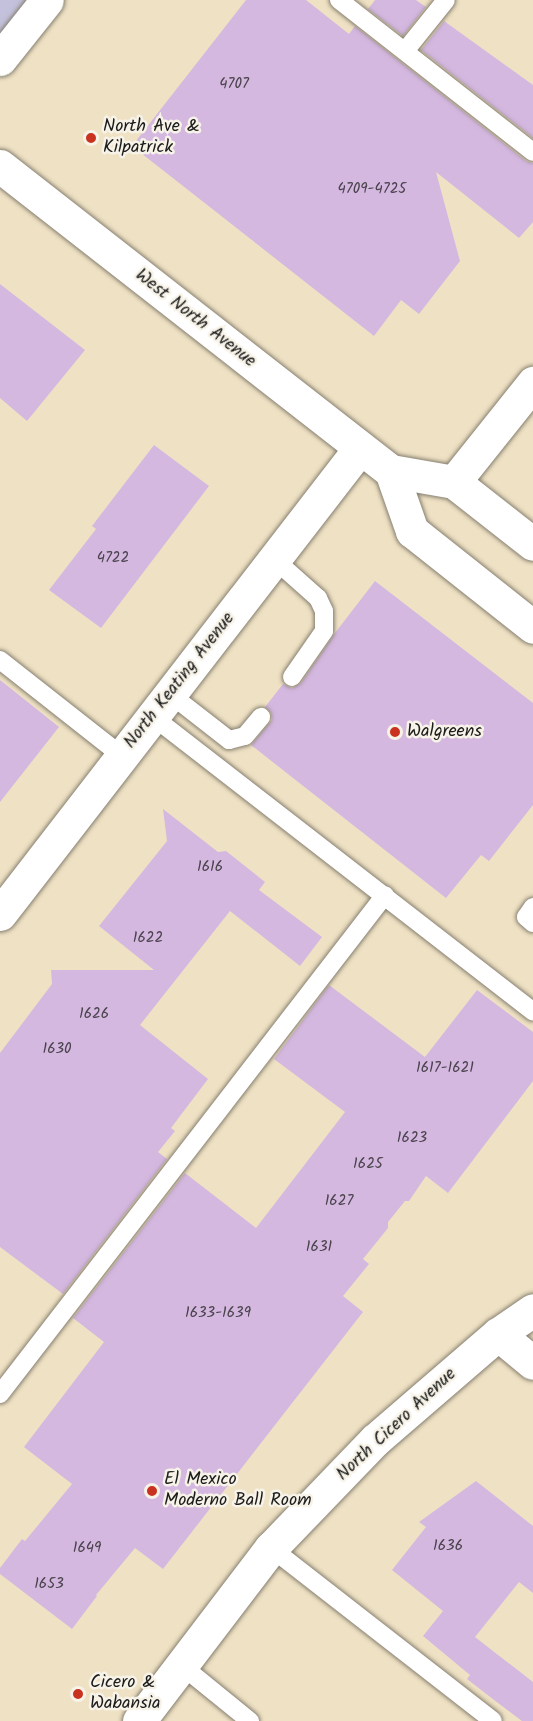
<!DOCTYPE html>
<style>
body{margin:0}
#map{position:relative;width:533px;height:1721px;overflow:hidden;background:#efe2c4;font-family:Kalam,sans-serif}
div>[style]{position:absolute}
.industrial>*{inset:0;background:#c3c1db}
.building>*{inset:0;background:#d4b8e0}
.roads{filter:drop-shadow(0 0 2px #867f70) drop-shadow(0 0 2px #867f70)}
.lane>*{height:18px;margin:-9px;padding:0 9px;transform-origin:9px;border-radius:9px;background:#fff}
.street>*{height:33px;margin:-16.5px;padding:0 16.5px;transform-origin:16.5px;border-radius:16.5px;background:#fff}
.primary>*{height:33px;margin:-16.5px;padding:0 16.5px;transform-origin:16.5px;border-radius:16.5px;background:#fff}
.dots>*{width:16px;height:16px;translate:-50% -50%;box-sizing:border-box;border:3px solid #f7f3e8;border-radius:50%}
span{translate:-50% -50%;white-space:nowrap;text-align:center;line-height:1.15;-webkit-text-stroke:5px #f7f3e8;paint-order:stroke}
.number-label{font-size:15px;color:#4a434d}
.number-label span{-webkit-text-stroke-width:0}
.poi-label{font-size:18px;color:#1c1c1c}
.left{translate:0 -50%;text-align:left}
.street-label{font-size:18px;color:#1c1c1c}
</style>
<div id="map">
<div class="industrial">
<i style="clip-path:polygon(0 0,30px 0,0 39px)"></i>
</div>
<div class="building">
<i style="clip-path:polygon(246px 0,306px 0,349px 34px,355px 26px,526px 161px,533px 163px,533px 222px,519px 238px,436px 172px,460px 261px,419px 314px,401px 300px,374px 336px,132px 146px)"></i>
<i style="clip-path:polygon(375px 0,416px 0,426px 7px,403px 36px,368px 9px)"></i>
<i style="clip-path:polygon(444px 21px,533px 85px,533px 138px,421px 50px)"></i>
<i style="clip-path:polygon(0 284px,85px 350px,27px 421px,0 398px)"></i>
<i style="clip-path:polygon(154px 445px,209px 486px,101px 628px,49px 590px,96px 529px,92px 526px)"></i>
<i style="clip-path:polygon(375px 581px,533px 703px,533px 805px,489px 861px,481px 855px,446px 898px,251px 745px,272px 720px,271px 713px,265px 707px,283px 684px,292px 688px,301px 683px,335px 633px)"></i>
<i style="clip-path:polygon(0 680px,59px 727px,0 802px)"></i>
<i style="clip-path:polygon(163px 809px,218px 852px,226px 851px,265px 882px,259px 890px,322px 937px,300px 966px,230px 911px,140px 1025px,208px 1079px,171px 1128px,175px 1131px,158px 1152px,167px 1159px,63px 1294px,0 1247px,0 1053px,52px 984px,51px 970px,154px 970px,99px 926px,167px 841px)"></i>
<i style="clip-path:polygon(329px 985px,425px 1057px,477px 990px,533px 1032px,533px 1081px,448px 1193px,426px 1176px,409px 1201px,405px 1201px,388px 1222px,388px 1228px,363px 1259px,369px 1264px,343px 1296px,363px 1312px,163px 1569px,135px 1548px,96px 1595px,97px 1596px,72px 1629px,0 1574px,0 1568px,22px 1539px,25px 1541px,72px 1484px,24px 1447px,104px 1342px,73px 1318px,185px 1173px,256px 1228px,345px 1112px,274px 1059px)"></i>
<i style="clip-path:polygon(476px 1481px,533px 1526px,533px 1593px,519px 1582px,475px 1637px,533px 1682px,533px 1721px,522px 1721px,494px 1700px,467px 1679px,470px 1675px,423px 1636px,443px 1611px,392px 1570px,426px 1527px,419px 1522px)"></i>
</div>
<div class="roads">
<div class="lane">
<i style="left:339px;top:0;width:246px;rotate:38.1deg"></i>
<i style="left:405px;top:51px;width:65px;rotate:-51.2deg"></i>
<i style="left:274px;top:559px;width:59px;rotate:41.6deg"></i>
<i style="left:318px;top:598px;width:14px;rotate:65deg"></i>
<i style="left:324px;top:611px;width:20px;rotate:90deg"></i>
<i style="left:324px;top:631px;width:56px;rotate:124.8deg"></i>
<i style="left:0;top:660px;width:155px;rotate:38.2deg"></i>
<i style="left:170px;top:694px;width:75px;rotate:37.9deg"></i>
<i style="left:229px;top:740px;width:16px;rotate:-14deg"></i>
<i style="left:245px;top:736px;width:25px;rotate:-50deg"></i>
<i style="left:152px;top:716px;width:482px;rotate:37.8deg"></i>
<i style="left:533px;top:907px;width:12px;rotate:125deg"></i>
<i style="left:526px;top:917px;width:9px;rotate:41deg"></i>
<i style="left:0;top:1394px;width:630px;rotate:-52.35deg"></i>
<i style="left:271px;top:1548px;width:281px;rotate:37.9deg"></i>
<i style="left:181px;top:1665px;width:89px;rotate:39.1deg"></i>
</div>
<div class="street">
<i style="left:0;top:59px;width:75px;rotate:-51.5deg"></i>
<i style="left:454px;top:482px;width:127px;rotate:-51.4deg"></i>
<i style="left:0;top:914px;width:589px;rotate:-52.31deg"></i>
<i style="left:498px;top:1334px;width:45px;rotate:39.6deg"></i>
</div>
<div class="primary">
<i style="left:0;top:166px;width:496px;rotate:38deg"></i>
<i style="left:391px;top:471px;width:64px;rotate:9.9deg"></i>
<i style="left:454px;top:482px;width:100px;rotate:38.1deg"></i>
<i style="left:391px;top:471px;width:64px;rotate:70.7deg"></i>
<i style="left:412px;top:531px;width:154px;rotate:38.4deg"></i>
<i style="left:139px;top:1721px;width:218px;rotate:-52.7deg"></i>
<i style="left:271px;top:1548px;width:150px;rotate:-46.1deg"></i>
<i style="left:375px;top:1440px;width:162px;rotate:-40.8deg"></i>
<i style="left:498px;top:1334px;width:42px;rotate:-34.4deg"></i>
</div>
</div>
<div class="dots">
<i style="left:91px;top:138px;background:#c8321e"></i>
<i style="left:395px;top:732px;background:#c8321e"></i>
<i style="left:152px;top:1491px;background:#c8321e"></i>
<i style="left:78px;top:1694px;background:#c8321e"></i>
</div>
<div class="number-label">
<span style="left:234px;top:85px">4707</span>
<span style="left:372px;top:190px">4709-4725</span>
<span style="left:113px;top:559px">4722</span>
<span style="left:210px;top:868px">1616</span>
<span style="left:148px;top:939px">1622</span>
<span style="left:94px;top:1015px">1626</span>
<span style="left:57px;top:1050px">1630</span>
<span style="left:445px;top:1069px">1617-1621</span>
<span style="left:412px;top:1139px">1623</span>
<span style="left:368px;top:1165px">1625</span>
<span style="left:339px;top:1202px">1627</span>
<span style="left:319px;top:1248px">1631</span>
<span style="left:218px;top:1314px">1633-1639</span>
<span style="left:448px;top:1547px">1636</span>
<span style="left:87px;top:1549px">1649</span>
<span style="left:49px;top:1585px">1653</span>
</div>
<div class="poi-label">
<span class="left" style="left:103px;top:138px">North Ave &amp;<br>Kilpatrick</span>
<span class="left" style="left:407px;top:732px">Walgreens</span>
<span class="left" style="left:164px;top:1491px">El Mexico<br>Moderno Ball Room</span>
<span class="left" style="left:90px;top:1694px">Cicero &amp;<br>Wabansia</span>
</div>
<div class="street-label">
<span style="left:195px;top:319px;rotate:38deg">West North Avenue</span>
<span style="left:180px;top:681px;rotate:-52deg">North Keating Avenue</span>
<span style="left:397px;top:1425px;rotate:-43deg">North Cicero Avenue</span>
</div>
</div>
